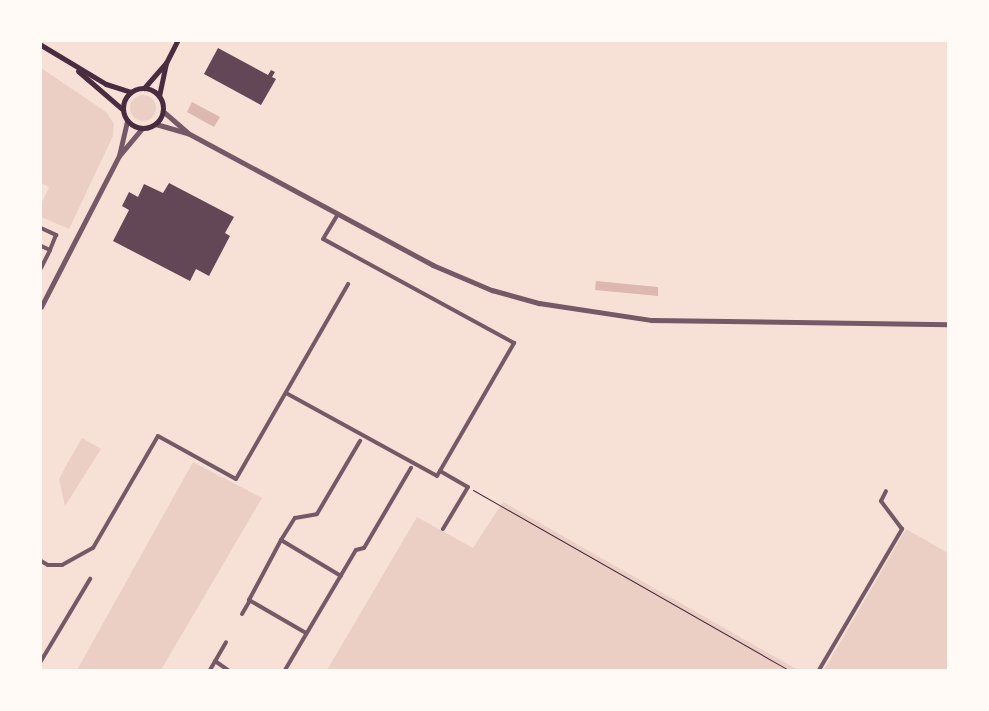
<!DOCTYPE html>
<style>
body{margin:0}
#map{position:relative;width:989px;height:711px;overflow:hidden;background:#f7e1d7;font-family:Merriweather,serif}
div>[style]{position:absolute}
.green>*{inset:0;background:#ebcfc5}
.round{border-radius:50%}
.water>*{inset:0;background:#dcb8b0}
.building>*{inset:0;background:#644757}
.path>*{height:1px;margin:-0.5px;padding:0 0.5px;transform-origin:0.5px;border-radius:0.5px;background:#4a2c40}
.minor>*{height:4px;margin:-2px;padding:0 2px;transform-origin:2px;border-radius:2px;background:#755966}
.tertiary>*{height:4.5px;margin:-2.25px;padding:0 2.25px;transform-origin:2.25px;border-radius:2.25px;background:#755966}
.secondary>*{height:5px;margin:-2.5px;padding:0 2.5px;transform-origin:2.5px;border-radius:2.5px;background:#4a2c40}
.secondary>.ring{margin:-2.5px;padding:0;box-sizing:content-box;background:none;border:5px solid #4a2c40;border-radius:50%}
span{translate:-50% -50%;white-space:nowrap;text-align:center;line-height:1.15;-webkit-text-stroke:4.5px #fffaf5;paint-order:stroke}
.frame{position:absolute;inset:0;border:42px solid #fffaf5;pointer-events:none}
</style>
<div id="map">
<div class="green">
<i style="clip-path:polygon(41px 68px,106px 112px,114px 124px,113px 136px,69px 229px,41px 217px,41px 204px,49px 187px,41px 183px)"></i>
<i class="round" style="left:130px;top:95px;width:26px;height:26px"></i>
<i style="clip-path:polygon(82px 438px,101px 449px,65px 506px,59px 479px,67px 464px,74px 468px,67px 464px)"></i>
<i style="clip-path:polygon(193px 462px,262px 498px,161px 670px,77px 670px)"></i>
<i style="clip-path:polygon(503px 502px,798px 670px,327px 670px,417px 517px,473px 548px)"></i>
<i style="clip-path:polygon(906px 529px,948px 553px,948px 670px,824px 670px)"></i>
</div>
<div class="water">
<i style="clip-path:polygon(192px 102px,220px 117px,214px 127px,187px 112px)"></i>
<i style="clip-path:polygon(596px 281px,658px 287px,658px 296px,595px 290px)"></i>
</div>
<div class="building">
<i style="clip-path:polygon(218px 48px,268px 75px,271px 70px,275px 72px,272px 77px,276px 79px,261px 105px,204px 74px)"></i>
<i style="clip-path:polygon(169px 183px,234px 217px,225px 233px,230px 236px,209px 276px,196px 269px,190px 281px,113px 241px,129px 210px,122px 206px,129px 192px,138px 197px,144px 184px,163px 193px)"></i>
</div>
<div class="path">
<i style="left:473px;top:490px;width:364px;rotate:29.7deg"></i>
</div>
<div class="minor">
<i style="left:41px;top:228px;width:17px;rotate:25deg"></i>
<i style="left:56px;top:235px;width:16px;rotate:112deg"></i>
<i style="left:50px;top:250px;width:10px;rotate:-156deg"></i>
<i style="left:41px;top:268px;width:20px;rotate:-63deg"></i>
<i style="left:286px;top:393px;width:172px;rotate:28.8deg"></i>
<i style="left:437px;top:476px;width:154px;rotate:-59.9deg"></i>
<i style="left:514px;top:343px;width:217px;rotate:-151.4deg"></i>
<i style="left:323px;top:239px;width:29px;rotate:-59deg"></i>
<i style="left:440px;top:471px;width:32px;rotate:30deg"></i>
<i style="left:468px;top:487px;width:49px;rotate:120.8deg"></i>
<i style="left:281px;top:540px;width:26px;rotate:-58deg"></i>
<i style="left:295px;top:518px;width:22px;rotate:-10deg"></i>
<i style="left:317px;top:514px;width:85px;rotate:-59.5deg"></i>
<i style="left:41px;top:561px;width:8px;rotate:30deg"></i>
<i style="left:48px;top:565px;width:14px"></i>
<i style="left:62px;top:565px;width:35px;rotate:-29deg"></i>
<i style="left:93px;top:548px;width:129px;rotate:-59.9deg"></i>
<i style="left:158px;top:436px;width:89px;rotate:28.9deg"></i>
<i style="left:236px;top:479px;width:225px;rotate:-60.1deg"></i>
<i style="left:242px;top:614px;width:16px;rotate:-60deg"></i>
<i style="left:306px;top:633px;width:66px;rotate:-149.9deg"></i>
<i style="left:249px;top:600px;width:68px;rotate:-61.9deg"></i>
<i style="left:281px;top:540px;width:70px;rotate:31deg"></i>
<i style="left:41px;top:661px;width:96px;rotate:-59.1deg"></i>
<i style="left:215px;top:661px;width:16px;rotate:35deg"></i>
<i style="left:210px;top:670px;width:32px;rotate:-60deg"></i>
<i style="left:285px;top:670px;width:139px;rotate:-59.4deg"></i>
<i style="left:356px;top:550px;width:8px;rotate:-14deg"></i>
<i style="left:364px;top:548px;width:93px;rotate:-59.6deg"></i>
<i style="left:819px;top:670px;width:164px;rotate:-59.5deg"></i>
<i style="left:902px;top:529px;width:35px;rotate:-127deg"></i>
<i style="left:881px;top:501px;width:11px;rotate:-63deg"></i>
</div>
<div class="tertiary">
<i style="left:163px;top:111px;width:32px;rotate:41deg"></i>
<i style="left:156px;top:124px;width:33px;rotate:16deg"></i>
<i style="left:188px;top:133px;width:278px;rotate:28.3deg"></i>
<i style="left:433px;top:265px;width:64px;rotate:23deg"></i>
<i style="left:492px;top:290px;width:49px;rotate:15.5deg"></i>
<i style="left:539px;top:303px;width:114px;rotate:8.6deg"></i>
<i style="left:652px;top:320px;width:296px;rotate:0.8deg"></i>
<i style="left:119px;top:156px;width:35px;rotate:-50deg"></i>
<i style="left:41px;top:307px;width:170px;rotate:-62.7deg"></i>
<i style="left:119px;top:156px;width:36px;rotate:-77deg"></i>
</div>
<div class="secondary">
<i style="left:41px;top:45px;width:76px;rotate:31deg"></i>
<i style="left:106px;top:84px;width:25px;rotate:18deg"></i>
<i style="left:78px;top:71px;width:58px;rotate:40.8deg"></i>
<i class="ring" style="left:123px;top:88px;width:35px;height:35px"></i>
<i style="left:144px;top:88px;width:33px;rotate:-49deg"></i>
<i style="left:159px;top:96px;width:34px;rotate:-78deg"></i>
<i style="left:166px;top:63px;width:25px;rotate:-63deg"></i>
</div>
<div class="frame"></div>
</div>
